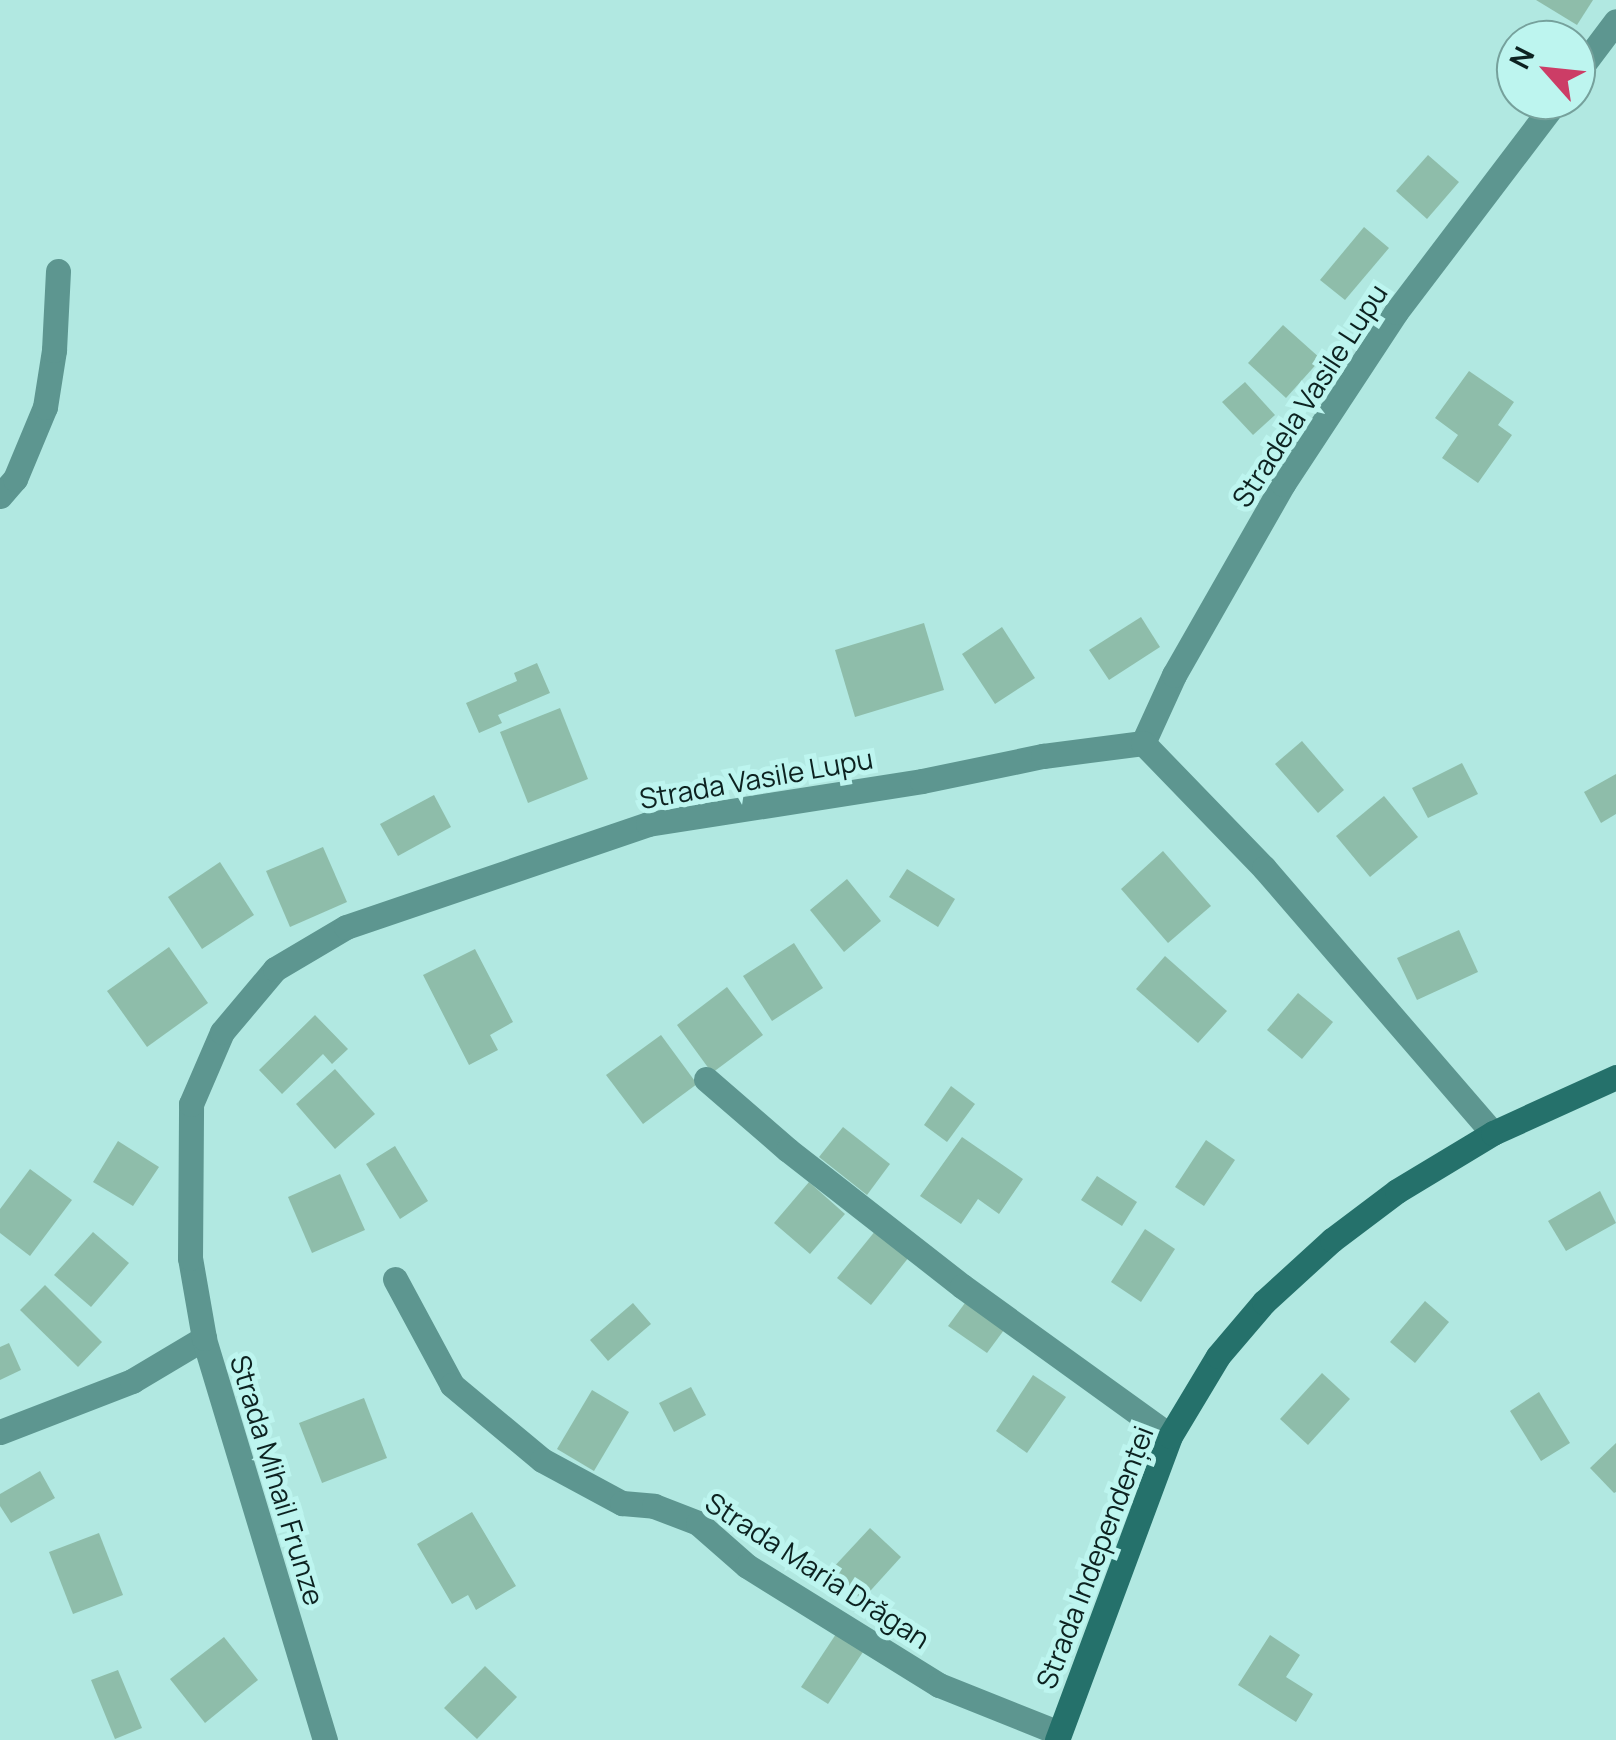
<!DOCTYPE html>
<meta charset="utf-8">
<style>
body{margin:0}
#map{position:relative;width:1616px;height:1740px;overflow:hidden;background:#b1e8e1;font-family:Manrope,sans-serif}
div>[style]{position:absolute}
.building>*{inset:0;background:#8ebdaa}
.street>*{height:25px;margin:-12.5px;padding:0 12.5px;transform-origin:12.5px;border-radius:12.5px;background:#5d9690}
.secondary>*{height:25px;margin:-12.5px;padding:0 12.5px;transform-origin:12.5px;border-radius:12.5px;background:#25716b}
span{translate:-50% -50%;white-space:nowrap;text-align:center;line-height:1.15;-webkit-text-stroke:10px #bdf5ef;paint-order:stroke}
.street-label{font-size:28px;color:#0c2220}
.north{position:absolute;left:1496px;top:20px;width:100px;height:100px;box-sizing:border-box;background:#bdf5ef;border:2px solid #76a19c;border-radius:50%;rotate:297deg;font-size:28px;font-weight:700;line-height:40px;text-align:center;color:#0c2220}
.north::after{content:'';display:block;margin:auto;width:35px;height:45px;background:#cc3d66;clip-path:polygon(50% 0,100% 100%,50% 72%,0 100%)}
</style>
<div id="map">
<div class="building">
<i style="clip-path:polygon(1536px 0,1593px 0,1577px 25px)"></i>
<i style="clip-path:polygon(1428px 155px,1459px 182px,1427px 219px,1396px 191px)"></i>
<i style="clip-path:polygon(1364px 227px,1389px 248px,1345px 300px,1320px 280px)"></i>
<i style="clip-path:polygon(1283px 325px,1321px 359px,1286px 398px,1248px 363px)"></i>
<i style="clip-path:polygon(1469px 371px,1514px 402px,1498px 425px,1512px 435px,1478px 483px,1442px 458px,1458px 435px,1435px 418px)"></i>
<i style="clip-path:polygon(1245px 382px,1275px 415px,1253px 435px,1222px 402px)"></i>
<i style="clip-path:polygon(1141px 617px,1160px 647px,1109px 680px,1089px 650px)"></i>
<i style="clip-path:polygon(924px 623px,944px 690px,855px 717px,835px 650px)"></i>
<i style="clip-path:polygon(1002px 627px,1035px 678px,995px 704px,962px 654px)"></i>
<i style="clip-path:polygon(537px 663px,550px 693px,498px 715px,502px 723px,479px 733px,466px 703px,517px 681px,514px 673px)"></i>
<i style="clip-path:polygon(560px 708px,588px 779px,528px 803px,500px 732px)"></i>
<i style="clip-path:polygon(1302px 741px,1344px 790px,1318px 813px,1275px 764px)"></i>
<i style="clip-path:polygon(1462px 763px,1478px 794px,1428px 818px,1412px 788px)"></i>
<i style="clip-path:polygon(1616px 774px,1616px 814px,1601px 823px,1584px 792px)"></i>
<i style="clip-path:polygon(434px 795px,451px 827px,398px 856px,380px 824px)"></i>
<i style="clip-path:polygon(1384px 796px,1418px 837px,1370px 877px,1336px 836px)"></i>
<i style="clip-path:polygon(323px 847px,347px 902px,290px 927px,266px 871px)"></i>
<i style="clip-path:polygon(1163px 851px,1211px 906px,1168px 943px,1121px 889px)"></i>
<i style="clip-path:polygon(220px 862px,254px 915px,202px 949px,168px 897px)"></i>
<i style="clip-path:polygon(907px 869px,955px 899px,938px 927px,889px 897px)"></i>
<i style="clip-path:polygon(847px 879px,881px 921px,844px 952px,810px 910px)"></i>
<i style="clip-path:polygon(1459px 930px,1478px 972px,1417px 1000px,1397px 958px)"></i>
<i style="clip-path:polygon(794px 943px,823px 988px,772px 1021px,743px 976px)"></i>
<i style="clip-path:polygon(169px 947px,208px 1003px,147px 1047px,107px 991px)"></i>
<i style="clip-path:polygon(475px 949px,513px 1022px,490px 1035px,498px 1050px,469px 1065px,423px 975px)"></i>
<i style="clip-path:polygon(1165px 956px,1227px 1011px,1198px 1043px,1136px 989px)"></i>
<i style="clip-path:polygon(727px 987px,763px 1035px,712px 1073px,677px 1025px)"></i>
<i style="clip-path:polygon(1298px 993px,1333px 1022px,1302px 1059px,1267px 1030px)"></i>
<i style="clip-path:polygon(315px 1015px,348px 1049px,332px 1064px,323px 1054px,282px 1094px,259px 1070px)"></i>
<i style="clip-path:polygon(661px 1035px,697px 1084px,643px 1124px,606px 1075px)"></i>
<i style="clip-path:polygon(335px 1069px,375px 1114px,335px 1149px,296px 1104px)"></i>
<i style="clip-path:polygon(951px 1086px,975px 1104px,947px 1142px,924px 1125px)"></i>
<i style="clip-path:polygon(843px 1127px,890px 1164px,867px 1195px,819px 1157px)"></i>
<i style="clip-path:polygon(962px 1137px,1023px 1179px,999px 1214px,978px 1199px,961px 1224px,920px 1196px)"></i>
<i style="clip-path:polygon(1206px 1140px,1235px 1160px,1204px 1206px,1175px 1187px)"></i>
<i style="clip-path:polygon(118px 1141px,159px 1167px,133px 1206px,93px 1182px)"></i>
<i style="clip-path:polygon(395px 1146px,428px 1201px,400px 1219px,366px 1164px)"></i>
<i style="clip-path:polygon(30px 1169px,72px 1200px,30px 1256px,0 1233px,0 1209px)"></i>
<i style="clip-path:polygon(340px 1174px,365px 1230px,312px 1253px,288px 1197px)"></i>
<i style="clip-path:polygon(1097px 1176px,1137px 1202px,1122px 1226px,1081px 1200px)"></i>
<i style="clip-path:polygon(809px 1182px,845px 1214px,810px 1254px,774px 1223px)"></i>
<i style="clip-path:polygon(1600px 1191px,1616px 1223px,1566px 1251px,1548px 1221px)"></i>
<i style="clip-path:polygon(1145px 1229px,1175px 1249px,1141px 1302px,1111px 1282px)"></i>
<i style="clip-path:polygon(876px 1230px,909px 1257px,871px 1305px,837px 1278px)"></i>
<i style="clip-path:polygon(93px 1232px,129px 1263px,91px 1307px,54px 1275px)"></i>
<i style="clip-path:polygon(45px 1285px,102px 1342px,78px 1367px,20px 1310px)"></i>
<i style="clip-path:polygon(1425px 1301px,1449px 1322px,1415px 1363px,1390px 1342px)"></i>
<i style="clip-path:polygon(633px 1303px,651px 1324px,608px 1361px,590px 1340px)"></i>
<i style="clip-path:polygon(965px 1303px,1004px 1330px,987px 1353px,948px 1326px)"></i>
<i style="clip-path:polygon(9px 1343px,21px 1370px,0 1380px,0 1347px)"></i>
<i style="clip-path:polygon(1322px 1373px,1350px 1399px,1308px 1445px,1280px 1419px)"></i>
<i style="clip-path:polygon(1033px 1375px,1066px 1397px,1027px 1453px,996px 1431px)"></i>
<i style="clip-path:polygon(691px 1387px,706px 1415px,674px 1432px,659px 1403px)"></i>
<i style="clip-path:polygon(592px 1390px,629px 1412px,594px 1471px,557px 1449px)"></i>
<i style="clip-path:polygon(1539px 1392px,1570px 1443px,1541px 1461px,1510px 1411px)"></i>
<i style="clip-path:polygon(364px 1398px,387px 1458px,322px 1483px,299px 1423px)"></i>
<i style="clip-path:polygon(1616px 1443px,1616px 1492px,1614px 1493px,1590px 1468px)"></i>
<i style="clip-path:polygon(40px 1471px,55px 1498px,11px 1523px,0 1506px,0 1494px)"></i>
<i style="clip-path:polygon(472px 1512px,516px 1586px,476px 1610px,468px 1595px,452px 1604px,417px 1544px)"></i>
<i style="clip-path:polygon(870px 1528px,901px 1557px,862px 1600px,830px 1571px)"></i>
<i style="clip-path:polygon(99px 1533px,123px 1595px,73px 1614px,49px 1552px)"></i>
<i style="clip-path:polygon(836px 1634px,863px 1652px,828px 1704px,801px 1687px)"></i>
<i style="clip-path:polygon(1270px 1635px,1300px 1655px,1286px 1677px,1313px 1694px,1296px 1722px,1238px 1685px)"></i>
<i style="clip-path:polygon(224px 1637px,258px 1680px,205px 1723px,170px 1679px)"></i>
<i style="clip-path:polygon(485px 1666px,517px 1697px,477px 1739px,444px 1708px)"></i>
<i style="clip-path:polygon(118px 1670px,142px 1728px,115px 1739px,91px 1680px)"></i>
</div>
<div class="street">
<i style="left:1576px;top:74px;width:66px;rotate:-53deg"></i>
<i style="left:0;top:496px;width:23px;rotate:-49deg"></i>
<i style="left:15px;top:479px;width:78px;rotate:-67.4deg"></i>
<i style="left:45px;top:407px;width:58px;rotate:-81deg"></i>
<i style="left:54px;top:350px;width:79px;rotate:-87.1deg"></i>
<i style="left:1143px;top:743px;width:75px;rotate:-65.5deg"></i>
<i style="left:1174px;top:675px;width:220px;rotate:-60.3deg"></i>
<i style="left:1283px;top:484px;width:206px;rotate:-56.7deg"></i>
<i style="left:1396px;top:312px;width:266px;rotate:-52.8deg"></i>
<i style="left:706px;top:1079px;width:108px;rotate:40.9deg"></i>
<i style="left:788px;top:1150px;width:221px;rotate:38deg"></i>
<i style="left:962px;top:1286px;width:256px;rotate:35.8deg"></i>
<i style="left:395px;top:1279px;width:120px;rotate:61.7deg"></i>
<i style="left:452px;top:1385px;width:117px;rotate:39.8deg"></i>
<i style="left:542px;top:1460px;width:91px;rotate:28.3deg"></i>
<i style="left:622px;top:1503px;width:32px;rotate:5deg"></i>
<i style="left:654px;top:1506px;width:47px;rotate:21.1deg"></i>
<i style="left:698px;top:1523px;width:65px;rotate:41.3deg"></i>
<i style="left:747px;top:1566px;width:226px;rotate:31.8deg"></i>
<i style="left:939px;top:1685px;width:129px;rotate:21.8deg"></i>
<i style="left:0;top:1432px;width:142px;rotate:-21.1deg"></i>
<i style="left:132px;top:1381px;width:84px;rotate:-30.8deg"></i>
<i style="left:325px;top:1740px;width:420px;rotate:-106.8deg"></i>
<i style="left:204px;top:1338px;width:81px;rotate:-99.9deg"></i>
<i style="left:190px;top:1258px;width:154px;rotate:-89.6deg"></i>
<i style="left:191px;top:1104px;width:78px;rotate:-66.7deg"></i>
<i style="left:222px;top:1032px;width:82px;rotate:-49.9deg"></i>
<i style="left:275px;top:969px;width:82px;rotate:-30.6deg"></i>
<i style="left:346px;top:927px;width:319px;rotate:-18.8deg"></i>
<i style="left:648px;top:824px;width:277px;rotate:-8.9deg"></i>
<i style="left:922px;top:781px;width:124px;rotate:-11.7deg"></i>
<i style="left:1043px;top:756px;width:101px;rotate:-7.4deg"></i>
<i style="left:1143px;top:743px;width:174px;rotate:45.9deg"></i>
<i style="left:1264px;top:868px;width:350px;rotate:49.2deg"></i>
</div>
<div class="secondary">
<i style="left:1057px;top:1740px;width:324px;rotate:-69.6deg"></i>
<i style="left:1170px;top:1436px;width:93px;rotate:-59deg"></i>
<i style="left:1218px;top:1356px;width:71px;rotate:-49.6deg"></i>
<i style="left:1264px;top:1302px;width:92px;rotate:-42.4deg"></i>
<i style="left:1332px;top:1240px;width:81px;rotate:-37deg"></i>
<i style="left:1397px;top:1191px;width:112px;rotate:-31.1deg"></i>
<i style="left:1493px;top:1133px;width:135px;rotate:-24.5deg"></i>
</div>
<div class="street-label">
<span style="left:1309px;top:395px;rotate:-57deg">Stradela Vasile Lupu</span>
<span style="left:756px;top:778px;rotate:-10deg">Strada Vasile Lupu</span>
<span style="left:278px;top:1480px;rotate:73deg">Strada Mihail Frunze</span>
<span style="left:1094px;top:1557px;rotate:-69deg">Strada Independenței</span>
<span style="left:818px;top:1570px;rotate:33deg">Strada Maria Drăgan</span>
</div>
<div class="north">N</div>
</div>
